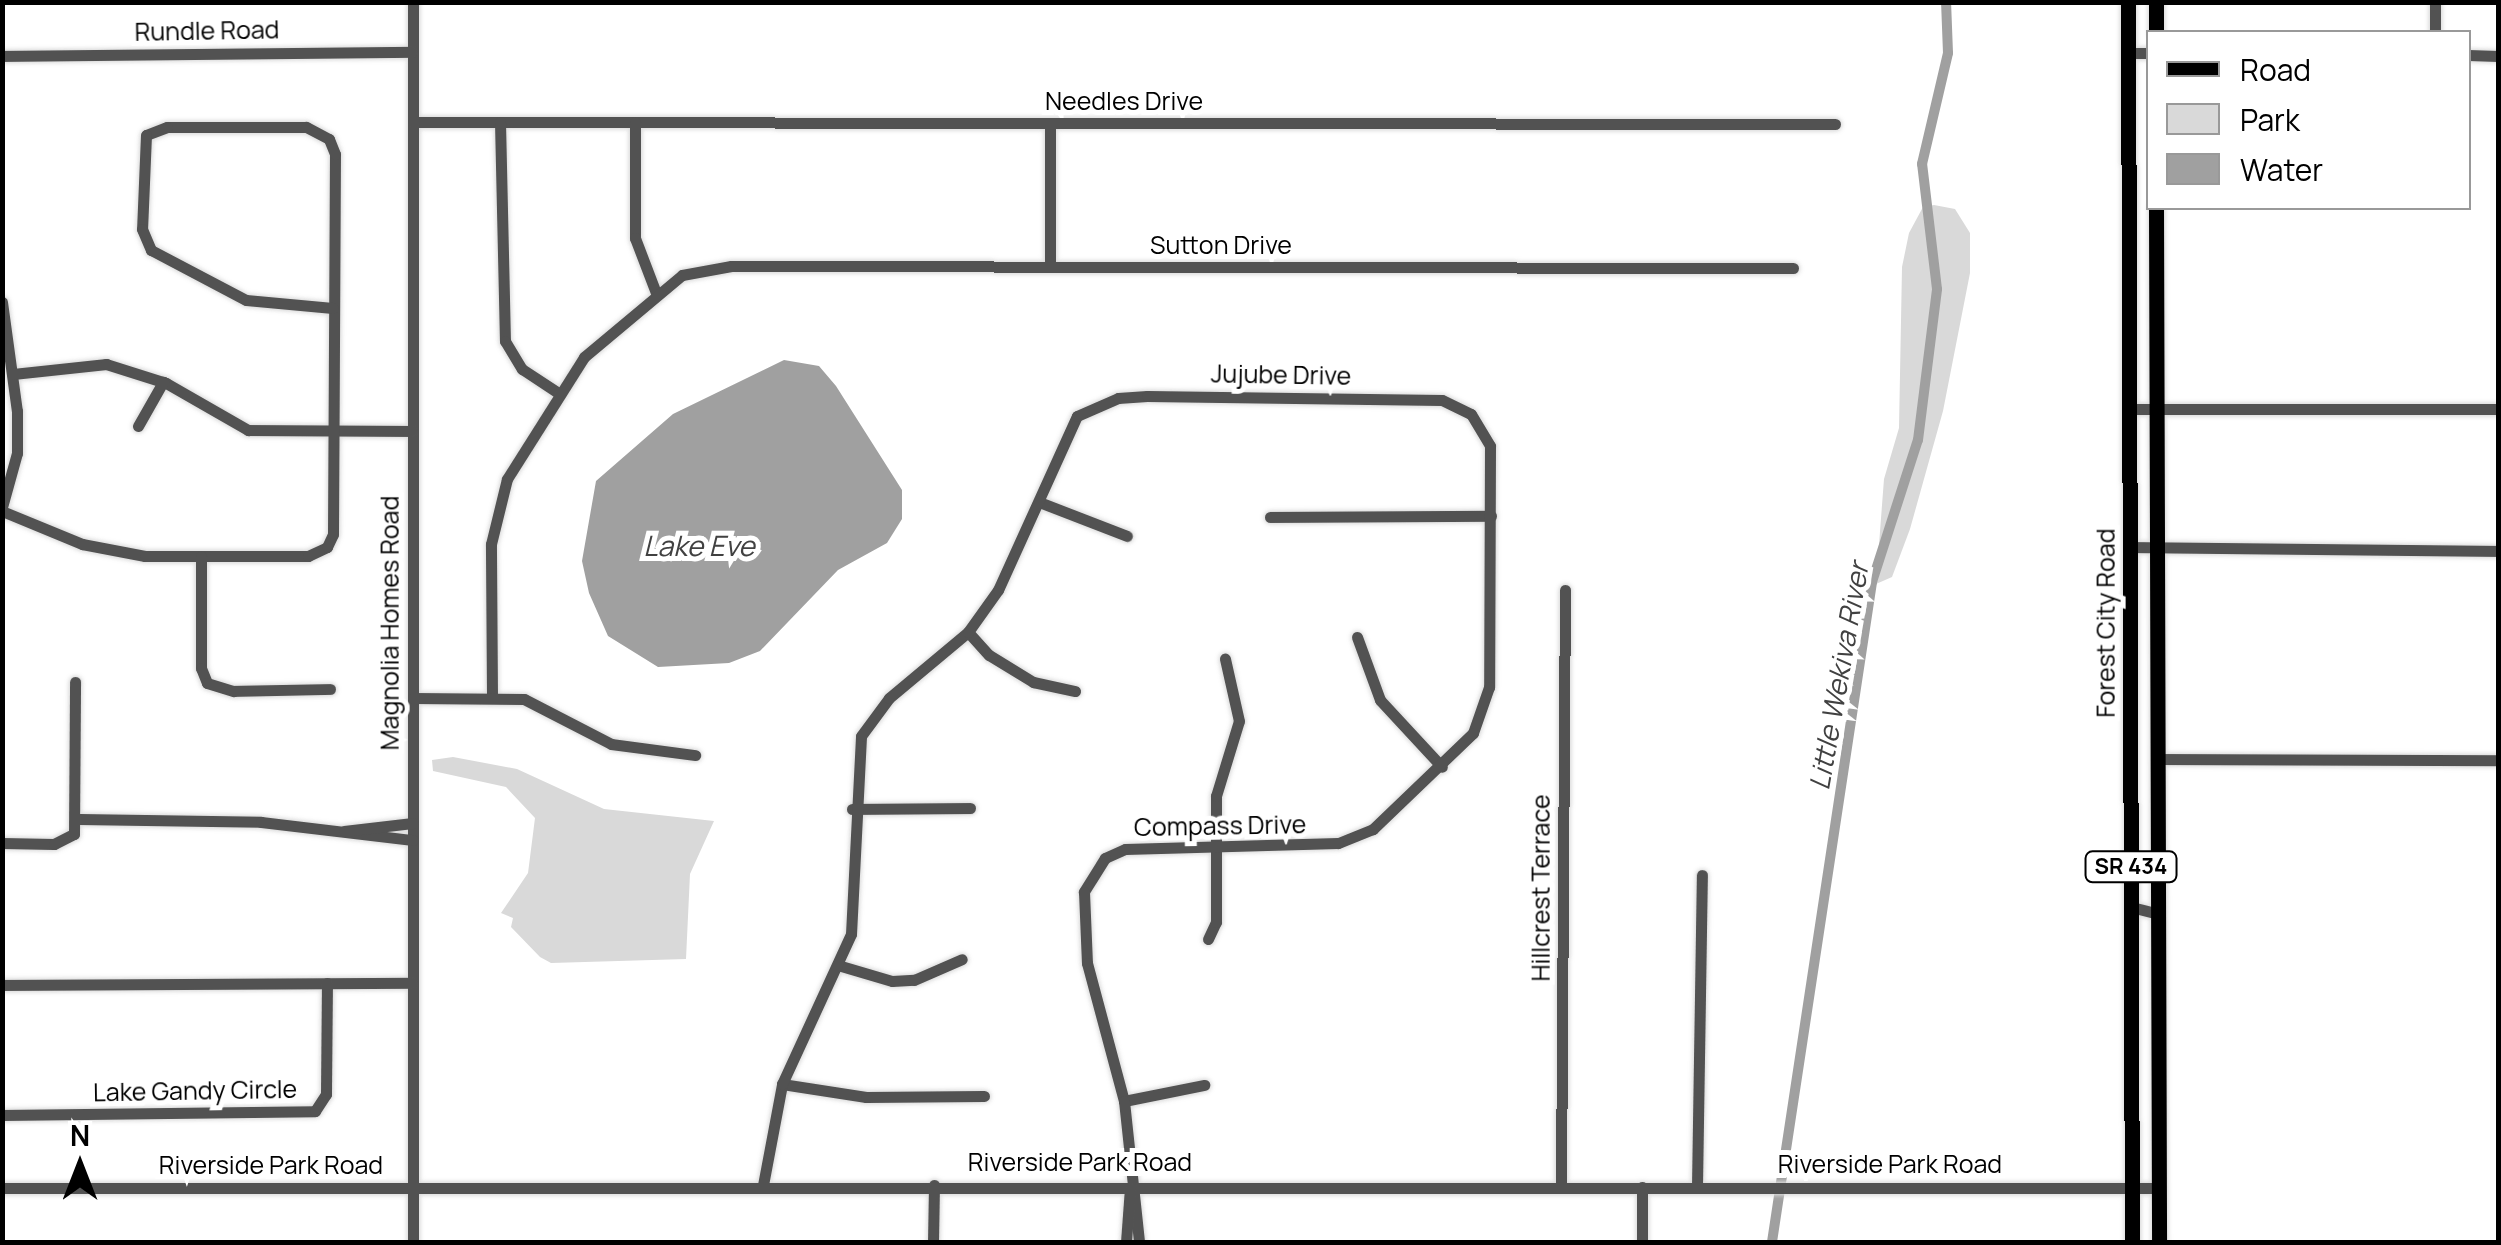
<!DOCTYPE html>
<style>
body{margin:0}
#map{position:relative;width:2501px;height:1245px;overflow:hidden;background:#fff;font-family:Manrope,sans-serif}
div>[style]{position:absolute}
.green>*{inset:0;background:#d9d9d9}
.water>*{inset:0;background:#a0a0a0}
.canal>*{height:10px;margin:-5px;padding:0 5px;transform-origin:5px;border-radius:5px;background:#a0a0a0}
.roads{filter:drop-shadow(0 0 2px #dbdbdb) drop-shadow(0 0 2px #dbdbdb)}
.minor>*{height:11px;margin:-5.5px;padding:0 5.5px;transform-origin:5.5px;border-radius:5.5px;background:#525252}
.major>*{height:15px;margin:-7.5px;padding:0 7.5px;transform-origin:7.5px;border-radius:7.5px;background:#000}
span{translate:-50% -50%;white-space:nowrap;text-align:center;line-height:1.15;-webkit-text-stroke:10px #fff;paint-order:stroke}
.shield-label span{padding:2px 8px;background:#fff;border:2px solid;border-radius:8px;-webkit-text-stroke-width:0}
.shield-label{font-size:22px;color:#000;font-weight:700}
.street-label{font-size:25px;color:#000}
.water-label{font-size:28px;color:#414141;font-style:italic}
.frame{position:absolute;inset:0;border:5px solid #000;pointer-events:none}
.legend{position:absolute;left:2146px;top:30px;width:325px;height:180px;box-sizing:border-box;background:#fff;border:2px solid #999;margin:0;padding:12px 18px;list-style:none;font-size:30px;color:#000}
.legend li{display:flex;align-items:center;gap:20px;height:50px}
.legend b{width:50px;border:2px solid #999}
.north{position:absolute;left:30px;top:1115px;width:100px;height:100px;-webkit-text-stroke:8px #fff;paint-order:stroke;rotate:0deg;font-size:28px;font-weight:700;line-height:40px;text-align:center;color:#000}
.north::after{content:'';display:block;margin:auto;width:35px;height:45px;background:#000;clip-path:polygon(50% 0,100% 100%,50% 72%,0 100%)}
</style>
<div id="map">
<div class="green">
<i style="clip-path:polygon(1934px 205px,1955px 209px,1970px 233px,1970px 273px,1943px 411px,1910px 529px,1892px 577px,1876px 584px,1884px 479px,1899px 428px,1902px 267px,1909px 233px,1923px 207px)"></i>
<i style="clip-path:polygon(453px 757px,517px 769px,604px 809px,714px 821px,690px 874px,686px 959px,551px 963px,540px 957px,511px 927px,513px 918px,501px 913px,528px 873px,535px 818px,506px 787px,433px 771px,432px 760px)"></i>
</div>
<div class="water">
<i style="clip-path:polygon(784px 360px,819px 366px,836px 386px,902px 490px,902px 519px,887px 543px,838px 570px,760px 651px,729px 663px,658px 667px,608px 636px,589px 593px,582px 561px,596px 481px,673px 414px)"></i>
</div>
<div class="canal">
<i style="left:1772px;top:1242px;width:668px;rotate:-81.38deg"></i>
<i style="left:1872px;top:582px;width:149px;rotate:-72.1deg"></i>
<i style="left:1918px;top:440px;width:152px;rotate:-82.8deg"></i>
<i style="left:1937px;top:289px;width:126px;rotate:-96.8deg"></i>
<i style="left:1922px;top:164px;width:114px;rotate:-76.8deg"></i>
<i style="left:1948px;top:53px;width:51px;rotate:-92.2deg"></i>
</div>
<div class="roads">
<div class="minor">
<i style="left:413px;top:2px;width:1240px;rotate:90deg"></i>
<i style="left:2435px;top:32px;width:30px;rotate:-90deg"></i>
<i style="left:2128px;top:53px;width:20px"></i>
<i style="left:2468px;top:55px;width:30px;rotate:2deg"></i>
<i style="left:2px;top:56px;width:410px;rotate:-0.6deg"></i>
<i style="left:413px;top:122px;width:1422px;rotate:0.08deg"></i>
<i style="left:500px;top:122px;width:219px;rotate:88.7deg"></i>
<i style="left:505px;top:341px;width:33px;rotate:59deg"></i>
<i style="left:522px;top:369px;width:42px;rotate:33.3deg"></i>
<i style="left:635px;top:122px;width:116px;rotate:90deg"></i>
<i style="left:635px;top:238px;width:59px;rotate:69.1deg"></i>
<i style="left:1050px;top:123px;width:144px;rotate:90deg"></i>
<i style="left:2px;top:302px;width:110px;rotate:82.2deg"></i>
<i style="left:17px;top:411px;width:42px;rotate:90deg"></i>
<i style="left:17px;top:453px;width:56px;rotate:105.5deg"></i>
<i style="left:13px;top:374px;width:94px;rotate:-6.1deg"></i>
<i style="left:106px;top:364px;width:63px;rotate:17.6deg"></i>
<i style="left:166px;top:383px;width:95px;rotate:29.8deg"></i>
<i style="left:248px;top:430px;width:164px;rotate:0.3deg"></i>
<i style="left:2130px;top:409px;width:368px"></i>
<i style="left:138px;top:426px;width:51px;rotate:-60.4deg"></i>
<i style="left:1042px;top:503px;width:91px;rotate:21.2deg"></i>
<i style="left:2px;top:511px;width:87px;rotate:22.4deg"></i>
<i style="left:82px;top:544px;width:64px;rotate:10.8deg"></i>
<i style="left:145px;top:556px;width:163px"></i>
<i style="left:308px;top:556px;width:21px;rotate:-25deg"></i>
<i style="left:327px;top:547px;width:14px;rotate:-65deg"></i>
<i style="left:333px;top:534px;width:380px;rotate:-89.7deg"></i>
<i style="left:335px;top:154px;width:16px;rotate:-112deg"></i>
<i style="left:329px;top:139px;width:26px;rotate:-152deg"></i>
<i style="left:306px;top:127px;width:139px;rotate:180deg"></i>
<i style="left:167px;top:127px;width:22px;rotate:159deg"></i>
<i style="left:146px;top:135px;width:94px;rotate:92.4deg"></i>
<i style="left:142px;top:229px;width:23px;rotate:67deg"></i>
<i style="left:151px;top:250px;width:107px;rotate:27.8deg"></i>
<i style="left:246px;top:300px;width:87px;rotate:5.3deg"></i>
<i style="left:1270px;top:517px;width:221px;rotate:-0.3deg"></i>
<i style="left:2131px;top:547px;width:367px;rotate:0.6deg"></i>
<i style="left:201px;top:556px;width:112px;rotate:90deg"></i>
<i style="left:201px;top:668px;width:16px;rotate:68deg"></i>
<i style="left:207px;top:683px;width:28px;rotate:17deg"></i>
<i style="left:234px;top:691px;width:96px;rotate:-1.2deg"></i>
<i style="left:968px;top:632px;width:31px;rotate:48deg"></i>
<i style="left:989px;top:655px;width:52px;rotate:31.5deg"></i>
<i style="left:1033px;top:682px;width:43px;rotate:12.1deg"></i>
<i style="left:1357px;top:637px;width:67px;rotate:69.9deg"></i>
<i style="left:1380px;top:700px;width:91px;rotate:47.2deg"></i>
<i style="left:492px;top:696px;width:152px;rotate:-90.4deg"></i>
<i style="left:491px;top:544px;width:67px;rotate:-76.2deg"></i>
<i style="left:507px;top:479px;width:144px;rotate:-57.7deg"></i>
<i style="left:584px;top:357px;width:128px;rotate:-39.9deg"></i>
<i style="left:682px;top:275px;width:50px;rotate:-10.4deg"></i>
<i style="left:731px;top:266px;width:1062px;rotate:0.11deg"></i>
<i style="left:413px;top:698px;width:111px;rotate:0.5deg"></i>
<i style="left:524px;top:699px;width:98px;rotate:27.3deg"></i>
<i style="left:611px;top:744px;width:85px;rotate:7.5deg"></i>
<i style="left:2159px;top:759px;width:339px;rotate:0.2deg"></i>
<i style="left:852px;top:809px;width:118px;rotate:-0.5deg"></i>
<i style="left:79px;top:819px;width:182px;rotate:0.9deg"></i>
<i style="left:261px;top:822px;width:153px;rotate:6.8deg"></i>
<i style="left:344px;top:831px;width:69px;rotate:-6.6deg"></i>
<i style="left:2px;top:843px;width:52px;rotate:1.1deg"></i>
<i style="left:54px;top:844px;width:22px;rotate:-27deg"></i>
<i style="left:74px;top:834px;width:152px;rotate:-89.6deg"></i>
<i style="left:2131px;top:907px;width:29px;rotate:14deg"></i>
<i style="left:1208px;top:939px;width:19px;rotate:-65deg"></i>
<i style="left:1216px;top:922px;width:126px;rotate:-90deg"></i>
<i style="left:1216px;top:796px;width:78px;rotate:-73deg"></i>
<i style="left:1239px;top:721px;width:64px;rotate:-102.7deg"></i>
<i style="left:841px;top:966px;width:53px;rotate:16.4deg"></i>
<i style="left:892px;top:981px;width:22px;rotate:-3deg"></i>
<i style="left:914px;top:980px;width:52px;rotate:-23.6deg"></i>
<i style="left:2px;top:985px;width:410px;rotate:-0.3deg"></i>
<i style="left:782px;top:1084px;width:85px;rotate:8.8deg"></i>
<i style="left:866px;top:1097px;width:118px;rotate:-0.5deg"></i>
<i style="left:1124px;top:1101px;width:82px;rotate:-11.3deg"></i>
<i style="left:2px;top:1115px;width:313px;rotate:-0.7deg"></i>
<i style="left:315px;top:1111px;width:20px;rotate:-57deg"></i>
<i style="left:326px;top:1094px;width:111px;rotate:-89.5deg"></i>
<i style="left:763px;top:1185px;width:103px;rotate:-79.3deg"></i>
<i style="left:782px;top:1084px;width:165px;rotate:-65.3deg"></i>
<i style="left:851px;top:934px;width:198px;rotate:-87.1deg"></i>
<i style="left:861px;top:736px;width:47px;rotate:-53.6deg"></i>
<i style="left:889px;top:698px;width:103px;rotate:-39.9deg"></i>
<i style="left:968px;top:632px;width:52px;rotate:-54.5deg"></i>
<i style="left:998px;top:590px;width:191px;rotate:-65.6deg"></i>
<i style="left:1077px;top:416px;width:45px;rotate:-23.7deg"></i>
<i style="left:1118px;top:398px;width:29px;rotate:-4deg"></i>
<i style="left:1147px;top:396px;width:295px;rotate:0.8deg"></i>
<i style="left:1442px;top:400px;width:32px;rotate:26deg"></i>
<i style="left:1471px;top:414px;width:37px;rotate:59deg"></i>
<i style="left:1490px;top:446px;width:241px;rotate:90.2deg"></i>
<i style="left:1489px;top:687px;width:49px;rotate:109.2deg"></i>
<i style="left:1473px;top:733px;width:139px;rotate:136.2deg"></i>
<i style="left:1373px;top:829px;width:38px;rotate:158deg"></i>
<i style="left:1338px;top:843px;width:213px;rotate:178.4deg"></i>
<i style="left:1125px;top:849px;width:22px;rotate:156deg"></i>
<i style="left:1105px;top:858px;width:40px;rotate:122deg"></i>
<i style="left:1084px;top:892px;width:71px;rotate:87.6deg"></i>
<i style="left:1087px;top:963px;width:143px;rotate:75deg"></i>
<i style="left:1124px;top:1101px;width:142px;rotate:83.9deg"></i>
<i style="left:1561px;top:1186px;width:596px;rotate:-89.62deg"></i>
<i style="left:1697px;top:1186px;width:311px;rotate:-89.1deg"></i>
<i style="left:1642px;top:1187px;width:55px;rotate:90deg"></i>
<i style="left:2px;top:1188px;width:2156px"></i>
<i style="left:933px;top:1242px;width:57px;rotate:-89deg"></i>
<i style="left:1126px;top:1242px;width:54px;rotate:-85.8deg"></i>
</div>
<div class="major">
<i style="left:2128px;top:2px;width:1240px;rotate:89.82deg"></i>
<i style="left:2156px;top:2px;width:30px;rotate:90deg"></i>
<i style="left:2156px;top:208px;width:1034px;rotate:89.83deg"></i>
</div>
</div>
<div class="shield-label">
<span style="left:2131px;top:867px">SR 434</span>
</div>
<div class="street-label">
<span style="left:207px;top:31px;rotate:-1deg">Rundle Road</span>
<span style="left:1124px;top:101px">Needles Drive</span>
<span style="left:1221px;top:245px">Sutton Drive</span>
<span style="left:1281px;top:375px;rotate:1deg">Jujube Drive</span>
<span style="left:390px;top:623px;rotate:-90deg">Magnolia Homes Road</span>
<span style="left:2106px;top:623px;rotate:-90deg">Forest City Road</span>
<span style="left:1220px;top:826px;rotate:-1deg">Compass Drive</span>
<span style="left:1541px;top:888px;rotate:-90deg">Hillcrest Terrace</span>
<span style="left:195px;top:1091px;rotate:-1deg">Lake Gandy Circle</span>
<span style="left:1080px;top:1162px">Riverside Park Road</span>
<span style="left:1890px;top:1164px">Riverside Park Road</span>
<span style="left:271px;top:1165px">Riverside Park Road</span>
</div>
<div class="water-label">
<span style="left:699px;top:545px">Lake Eve</span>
<span style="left:1838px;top:676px;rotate:-80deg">Little Wekiva River</span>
</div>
<div class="frame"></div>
<ul class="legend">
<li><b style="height:12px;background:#000"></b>Road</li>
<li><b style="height:28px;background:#d9d9d9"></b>Park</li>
<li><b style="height:28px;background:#a0a0a0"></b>Water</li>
</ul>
<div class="north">N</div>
</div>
